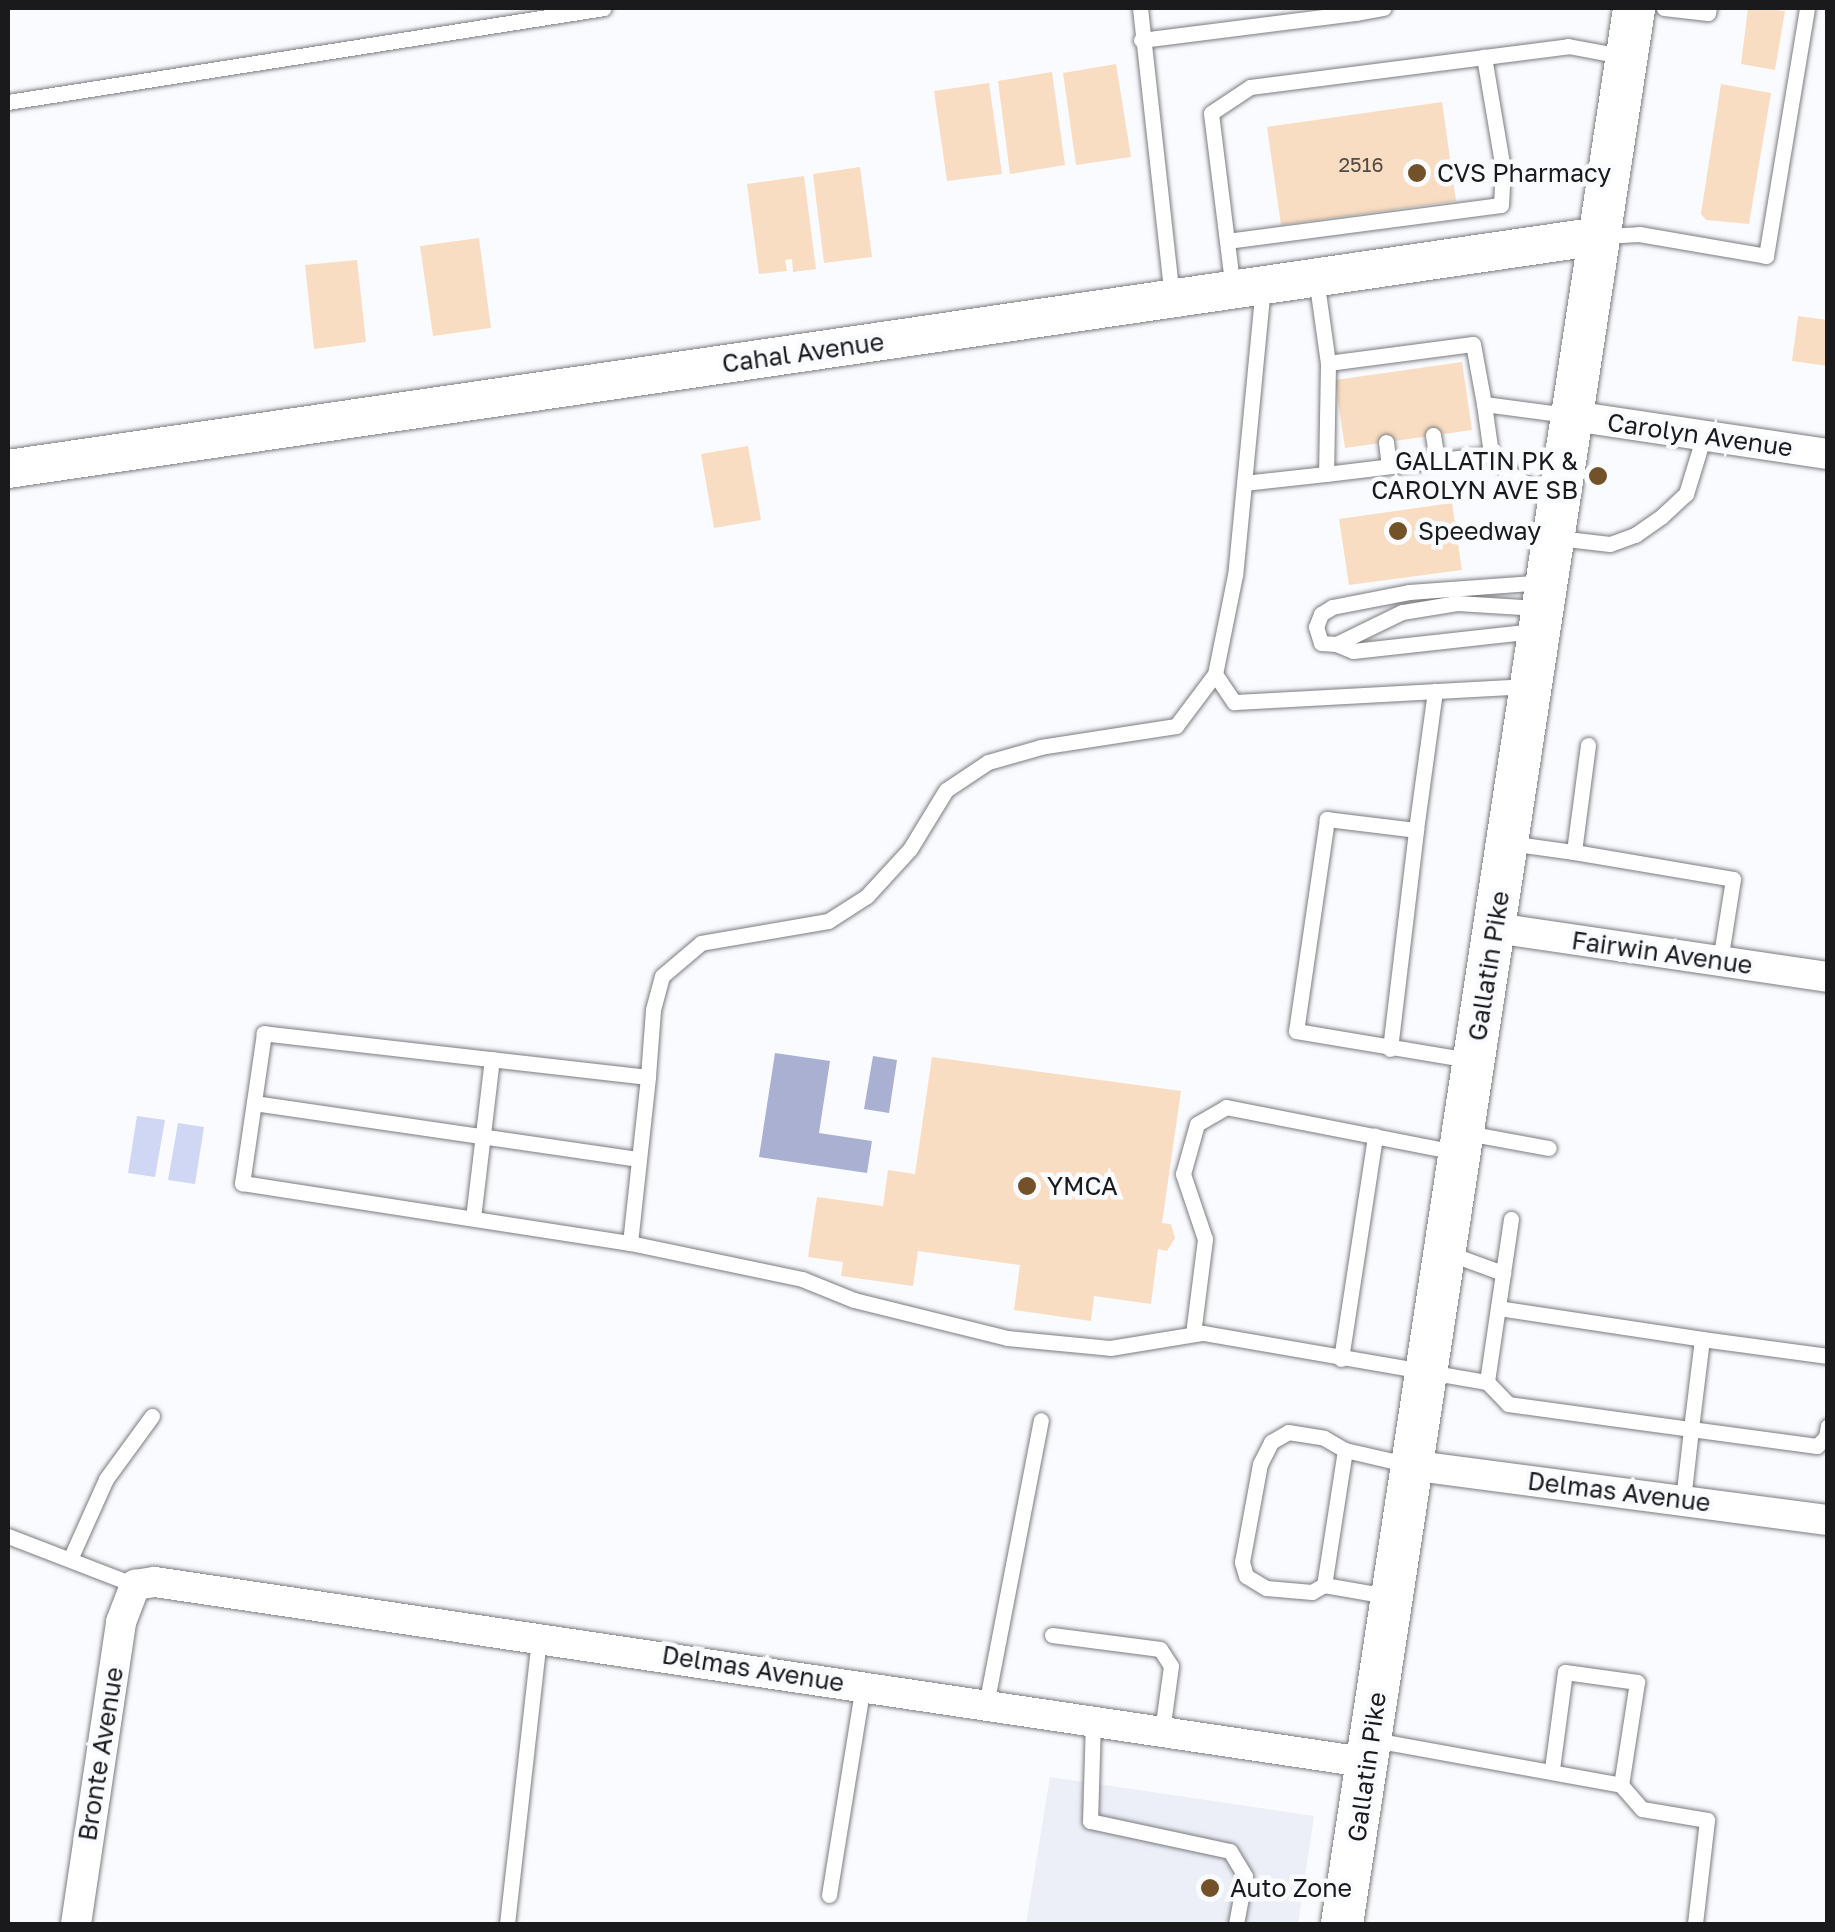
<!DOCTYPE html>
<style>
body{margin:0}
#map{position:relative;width:1835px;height:1932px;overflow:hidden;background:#fafbff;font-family:"Golos Text",sans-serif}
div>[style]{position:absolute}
.built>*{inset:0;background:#eceef8}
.green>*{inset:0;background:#d0d7f5}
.water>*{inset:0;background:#a9b0d1}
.building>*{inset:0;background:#f9ddc2}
.roads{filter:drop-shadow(0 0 2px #7b7c7f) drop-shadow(0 0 2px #7b7c7f)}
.service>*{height:15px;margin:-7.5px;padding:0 7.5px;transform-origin:7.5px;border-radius:7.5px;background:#fff}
.minor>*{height:30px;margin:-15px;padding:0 15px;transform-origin:15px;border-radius:15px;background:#fff}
.tertiary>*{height:38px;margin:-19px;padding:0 19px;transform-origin:19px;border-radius:19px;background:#fff}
.secondary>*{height:42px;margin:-21px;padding:0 21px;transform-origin:21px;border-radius:21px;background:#fff}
.dots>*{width:28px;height:28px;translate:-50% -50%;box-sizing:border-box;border:5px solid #fafbff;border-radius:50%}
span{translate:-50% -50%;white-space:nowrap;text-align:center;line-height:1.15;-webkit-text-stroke:9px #fafbff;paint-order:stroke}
.number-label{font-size:20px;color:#524b46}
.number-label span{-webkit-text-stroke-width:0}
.poi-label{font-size:25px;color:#1a1a1c}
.left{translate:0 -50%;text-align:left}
.right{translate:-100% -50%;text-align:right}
.street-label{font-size:25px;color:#1a1a1c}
.frame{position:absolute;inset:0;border:10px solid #1a1a1c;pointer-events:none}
</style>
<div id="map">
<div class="built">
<i style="clip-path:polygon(1050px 1777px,1314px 1816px,1298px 1924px,1026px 1924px)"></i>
</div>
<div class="green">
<i style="clip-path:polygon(137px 1116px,165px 1120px,155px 1177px,128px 1173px)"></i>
<i style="clip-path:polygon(178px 1123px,204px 1127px,195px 1184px,168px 1180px)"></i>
</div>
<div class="water">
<i style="clip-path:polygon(775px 1053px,830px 1061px,819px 1133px,872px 1141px,867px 1173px,759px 1157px)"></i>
<i style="clip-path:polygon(873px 1056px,897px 1060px,889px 1113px,864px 1109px)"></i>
</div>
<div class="building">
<i style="clip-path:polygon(1748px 8px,1785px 11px,1775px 70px,1741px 64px)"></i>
<i style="clip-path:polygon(1116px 64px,1131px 157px,1076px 165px,1063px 73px)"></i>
<i style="clip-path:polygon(1052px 72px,1065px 165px,1010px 174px,998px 81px)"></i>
<i style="clip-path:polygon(989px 83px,1002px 174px,947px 181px,934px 91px)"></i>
<i style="clip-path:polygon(1721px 84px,1771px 93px,1749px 224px,1706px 220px,1701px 214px)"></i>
<i style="clip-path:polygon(1442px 102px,1456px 201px,1281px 225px,1267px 127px)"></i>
<i style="clip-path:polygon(860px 167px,872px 257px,824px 263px,813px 174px)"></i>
<i style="clip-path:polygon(804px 176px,816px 269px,793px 272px,792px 259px,785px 260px,787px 271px,759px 274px,747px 184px)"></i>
<i style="clip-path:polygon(479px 238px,491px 328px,433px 336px,420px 246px)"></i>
<i style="clip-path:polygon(357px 260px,366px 342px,314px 349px,305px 265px)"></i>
<i style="clip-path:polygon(1798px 316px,1828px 320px,1828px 366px,1792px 361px)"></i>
<i style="clip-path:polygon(1462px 362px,1472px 430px,1345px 448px,1335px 380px)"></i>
<i style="clip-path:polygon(748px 446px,761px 520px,714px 528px,701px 454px)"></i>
<i style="clip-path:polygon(1452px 503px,1462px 570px,1349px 585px,1339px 519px)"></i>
<i style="clip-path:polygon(932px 1057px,1181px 1091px,1162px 1223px,1171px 1224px,1175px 1238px,1167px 1251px,1158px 1249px,1151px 1304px,1094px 1296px,1091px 1321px,1014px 1310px,1020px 1265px,918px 1251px,913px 1286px,841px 1276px,843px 1262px,808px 1257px,817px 1197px,883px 1206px,888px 1170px,915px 1174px)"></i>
</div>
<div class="roads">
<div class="service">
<i style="left:1140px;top:8px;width:293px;rotate:83.7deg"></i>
<i style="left:1354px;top:8px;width:5px;rotate:79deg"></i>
<i style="left:1355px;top:13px;width:29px;rotate:-10deg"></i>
<i style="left:1664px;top:8px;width:44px;rotate:6.5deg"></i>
<i style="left:1708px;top:13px;width:5px;rotate:-79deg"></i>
<i style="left:1141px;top:40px;width:216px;rotate:-7.2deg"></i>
<i style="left:8px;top:102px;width:603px;rotate:-8.96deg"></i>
<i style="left:1603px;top:236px;width:36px;rotate:-3deg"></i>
<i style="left:1639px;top:234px;width:129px;rotate:9.8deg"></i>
<i style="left:1766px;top:256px;width:251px;rotate:-80.6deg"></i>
<i style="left:1227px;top:241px;width:276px;rotate:-7.5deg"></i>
<i style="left:1501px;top:205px;width:36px;rotate:-87deg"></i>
<i style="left:1503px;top:169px;width:114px;rotate:-99.6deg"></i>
<i style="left:1316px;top:278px;width:86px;rotate:82deg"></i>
<i style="left:1328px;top:363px;width:146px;rotate:-7.5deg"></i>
<i style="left:1473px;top:344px;width:61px;rotate:79.6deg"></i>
<i style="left:1484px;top:404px;width:84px;rotate:7.5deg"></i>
<i style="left:1263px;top:286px;width:290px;rotate:95.5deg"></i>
<i style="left:1235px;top:575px;width:101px;rotate:101.4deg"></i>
<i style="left:1215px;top:674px;width:65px;rotate:126.9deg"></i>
<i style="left:1176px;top:726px;width:137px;rotate:171.2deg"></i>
<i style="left:1041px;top:747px;width:55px;rotate:164.2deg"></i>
<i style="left:988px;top:762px;width:50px;rotate:146.3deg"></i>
<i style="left:946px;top:790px;width:69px;rotate:121.4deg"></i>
<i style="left:910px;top:849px;width:64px;rotate:132.5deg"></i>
<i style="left:867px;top:896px;width:46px;rotate:147.3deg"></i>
<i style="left:828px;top:921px;width:129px;rotate:170.2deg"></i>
<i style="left:701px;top:943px;width:51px;rotate:139.8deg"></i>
<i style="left:662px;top:976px;width:35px;rotate:105deg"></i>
<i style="left:653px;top:1010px;width:67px;rotate:94.3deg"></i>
<i style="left:648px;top:1077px;width:387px;rotate:-173.5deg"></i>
<i style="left:264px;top:1033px;width:152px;rotate:98.3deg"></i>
<i style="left:242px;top:1183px;width:393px;rotate:8.8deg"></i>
<i style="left:630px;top:1243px;width:176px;rotate:11.8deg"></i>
<i style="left:802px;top:1279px;width:56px;rotate:22deg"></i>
<i style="left:854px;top:1300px;width:158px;rotate:13.9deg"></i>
<i style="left:1007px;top:1338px;width:103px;rotate:5.5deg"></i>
<i style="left:1110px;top:1348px;width:94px;rotate:-9.2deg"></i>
<i style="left:1203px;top:1333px;width:288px;rotate:9.8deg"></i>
<i style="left:1233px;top:290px;width:178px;rotate:-97.1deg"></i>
<i style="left:1211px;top:113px;width:47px;rotate:-33.7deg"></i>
<i style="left:1250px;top:87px;width:321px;rotate:-7.3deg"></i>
<i style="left:1568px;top:46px;width:55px;rotate:10.5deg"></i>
<i style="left:1328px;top:363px;width:111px;rotate:91deg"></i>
<i style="left:1326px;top:474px;width:166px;rotate:-6.9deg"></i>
<i style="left:1484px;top:404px;width:50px;rotate:82deg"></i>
<i style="left:1491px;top:454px;width:33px;rotate:44deg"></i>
<i style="left:1515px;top:477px;width:47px;rotate:29.3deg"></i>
<i style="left:1433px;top:435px;width:25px;rotate:81deg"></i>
<i style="left:1386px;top:442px;width:24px;rotate:83deg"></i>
<i style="left:1244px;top:483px;width:82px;rotate:-6.3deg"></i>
<i style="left:1558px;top:538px;width:52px;rotate:6.6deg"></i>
<i style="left:1610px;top:544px;width:27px;rotate:-20deg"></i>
<i style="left:1635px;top:535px;width:33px;rotate:-35deg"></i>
<i style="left:1662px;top:516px;width:33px;rotate:-43deg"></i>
<i style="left:1686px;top:494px;width:62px;rotate:-73deg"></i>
<i style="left:1538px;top:608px;width:81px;rotate:-176.5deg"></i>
<i style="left:1457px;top:603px;width:56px;rotate:170.7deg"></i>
<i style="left:1402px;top:612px;width:73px;rotate:154.1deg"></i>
<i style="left:1336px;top:644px;width:15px;rotate:-176deg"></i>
<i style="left:1321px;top:643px;width:17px;rotate:-107deg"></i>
<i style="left:1316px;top:627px;width:14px;rotate:-69deg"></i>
<i style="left:1321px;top:614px;width:13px;rotate:-32deg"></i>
<i style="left:1332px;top:607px;width:78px;rotate:-11deg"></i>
<i style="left:1409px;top:592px;width:135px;rotate:-4.2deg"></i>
<i style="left:1336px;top:644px;width:18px;rotate:22deg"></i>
<i style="left:1353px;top:651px;width:182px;rotate:-6.3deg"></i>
<i style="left:1215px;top:674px;width:34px;rotate:56deg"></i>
<i style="left:1234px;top:702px;width:292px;rotate:-3.1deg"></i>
<i style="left:1435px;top:691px;width:140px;rotate:97.8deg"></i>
<i style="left:1416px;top:830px;width:90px;rotate:-173deg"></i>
<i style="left:1327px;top:819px;width:214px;rotate:98.3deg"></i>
<i style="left:1296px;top:1031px;width:175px;rotate:9.5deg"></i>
<i style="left:1588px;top:745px;width:108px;rotate:97.5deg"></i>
<i style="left:1574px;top:852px;width:161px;rotate:9.6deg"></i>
<i style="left:1733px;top:879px;width:83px;rotate:99deg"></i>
<i style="left:1509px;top:843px;width:66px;rotate:7.9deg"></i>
<i style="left:1390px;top:1049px;width:221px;rotate:-83.2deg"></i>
<i style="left:254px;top:1103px;width:389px;rotate:8.3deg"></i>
<i style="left:1467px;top:1133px;width:83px;rotate:10.4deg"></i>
<i style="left:473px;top:1218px;width:160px;rotate:-83.2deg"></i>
<i style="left:1511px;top:1219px;width:165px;rotate:98.4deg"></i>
<i style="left:1487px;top:1382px;width:30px;rotate:46deg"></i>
<i style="left:1508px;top:1404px;width:185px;rotate:7.8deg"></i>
<i style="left:1691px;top:1429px;width:71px;rotate:96.4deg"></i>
<i style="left:630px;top:1243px;width:167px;rotate:-83.8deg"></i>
<i style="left:1448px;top:1253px;width:59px;rotate:20deg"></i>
<i style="left:1498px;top:1308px;width:206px;rotate:8.6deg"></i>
<i style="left:1702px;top:1339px;width:91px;rotate:97deg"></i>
<i style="left:1691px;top:1429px;width:127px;rotate:7.7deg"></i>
<i style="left:1817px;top:1446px;width:13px;rotate:-45deg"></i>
<i style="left:1826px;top:1437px;width:11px;rotate:-80deg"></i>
<i style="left:1193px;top:1334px;width:96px;rotate:-82.8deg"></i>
<i style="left:1205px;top:1239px;width:69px;rotate:-108.7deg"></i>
<i style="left:1183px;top:1174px;width:52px;rotate:-74.4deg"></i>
<i style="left:1197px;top:1124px;width:34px;rotate:-30deg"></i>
<i style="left:1226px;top:1107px;width:234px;rotate:11.1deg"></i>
<i style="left:1702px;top:1339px;width:127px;rotate:7.7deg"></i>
<i style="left:1341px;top:1359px;width:226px;rotate:-81.3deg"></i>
<i style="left:1288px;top:1432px;width:36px;rotate:9deg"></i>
<i style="left:1324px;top:1438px;width:24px;rotate:30deg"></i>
<i style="left:1345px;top:1450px;width:137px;rotate:98.8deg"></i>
<i style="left:1324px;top:1585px;width:14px;rotate:150deg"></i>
<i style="left:1312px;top:1592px;width:46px;rotate:-175deg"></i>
<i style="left:1266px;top:1588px;width:23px;rotate:-149deg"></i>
<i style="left:1246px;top:1576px;width:15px;rotate:-106deg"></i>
<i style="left:1242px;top:1562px;width:100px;rotate:-79.6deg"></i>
<i style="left:1260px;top:1464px;width:25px;rotate:-63deg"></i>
<i style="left:1271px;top:1442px;width:20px;rotate:-30deg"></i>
<i style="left:1345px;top:1450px;width:67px;rotate:13deg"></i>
<i style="left:8px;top:1536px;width:136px;rotate:21.1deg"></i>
<i style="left:71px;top:1557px;width:85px;rotate:-65.8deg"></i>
<i style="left:106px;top:1479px;width:78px;rotate:-53.9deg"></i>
<i style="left:1324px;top:1585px;width:64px;rotate:9.9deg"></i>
<i style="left:1052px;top:1635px;width:109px;rotate:7.4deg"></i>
<i style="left:1160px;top:1649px;width:20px;rotate:57deg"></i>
<i style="left:1171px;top:1666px;width:66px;rotate:97.9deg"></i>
<i style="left:986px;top:1705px;width:290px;rotate:-79.1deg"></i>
<i style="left:1093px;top:1721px;width:100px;rotate:91.7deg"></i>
<i style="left:1090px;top:1821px;width:143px;rotate:12.1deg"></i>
<i style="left:1230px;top:1851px;width:29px;rotate:59deg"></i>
<i style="left:1245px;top:1876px;width:49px;rotate:100.6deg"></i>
<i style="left:1374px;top:1740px;width:251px;rotate:10.3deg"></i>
<i style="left:1552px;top:1769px;width:98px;rotate:-82.4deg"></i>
<i style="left:1565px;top:1672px;width:73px;rotate:7.9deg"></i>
<i style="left:1637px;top:1682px;width:104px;rotate:98.8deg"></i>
<i style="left:1621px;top:1785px;width:32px;rotate:49deg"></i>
<i style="left:1642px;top:1809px;width:66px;rotate:9.6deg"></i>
<i style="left:1707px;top:1820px;width:105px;rotate:96.6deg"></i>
<i style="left:829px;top:1895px;width:212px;rotate:-80.8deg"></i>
<i style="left:507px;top:1924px;width:289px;rotate:-83.6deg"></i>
</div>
<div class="minor">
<i style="left:1573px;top:416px;width:258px;rotate:8.5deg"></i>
<i style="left:1496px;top:928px;width:336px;rotate:8.4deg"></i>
<i style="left:1410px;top:1465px;width:422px;rotate:7.5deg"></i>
<i style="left:76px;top:1924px;width:305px;rotate:-81.5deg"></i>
<i style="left:121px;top:1622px;width:40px;rotate:-69deg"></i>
<i style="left:135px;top:1585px;width:20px;rotate:-9deg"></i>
<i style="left:155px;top:1582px;width:1228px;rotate:8.47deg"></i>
</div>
<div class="tertiary">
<i style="left:8px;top:469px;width:1608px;rotate:-8.33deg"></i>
</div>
<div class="secondary">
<i style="left:1342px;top:1924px;width:1938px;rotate:-81.33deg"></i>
</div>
</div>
<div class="dots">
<i style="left:1417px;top:173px;background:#735129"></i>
<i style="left:1598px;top:476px;background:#735129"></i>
<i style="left:1398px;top:531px;background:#735129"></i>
<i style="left:1027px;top:1186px;background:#735129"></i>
<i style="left:1210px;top:1888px;background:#735129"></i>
</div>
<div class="number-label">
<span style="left:1361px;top:164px">2516</span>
</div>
<div class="poi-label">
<span class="left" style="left:1437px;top:173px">CVS Pharmacy</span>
<span class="right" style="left:1578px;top:476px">GALLATIN PK &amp;<br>CAROLYN AVE SB</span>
<span class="left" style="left:1418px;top:531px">Speedway</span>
<span class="left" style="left:1047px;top:1186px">YMCA</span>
<span class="left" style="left:1230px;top:1888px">Auto Zone</span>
</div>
<div class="street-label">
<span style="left:803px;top:353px;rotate:-8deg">Cahal Avenue</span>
<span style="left:1700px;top:435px;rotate:8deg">Carolyn Avenue</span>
<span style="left:1662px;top:953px;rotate:8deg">Fairwin Avenue</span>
<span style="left:1489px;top:966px;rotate:-81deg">Gallatin Pike</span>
<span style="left:1619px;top:1492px;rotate:7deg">Delmas Avenue</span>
<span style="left:753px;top:1669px;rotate:9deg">Delmas Avenue</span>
<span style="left:101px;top:1754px;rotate:-81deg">Bronte Avenue</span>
<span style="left:1367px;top:1767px;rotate:-82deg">Gallatin Pike</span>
</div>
<div class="frame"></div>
</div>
